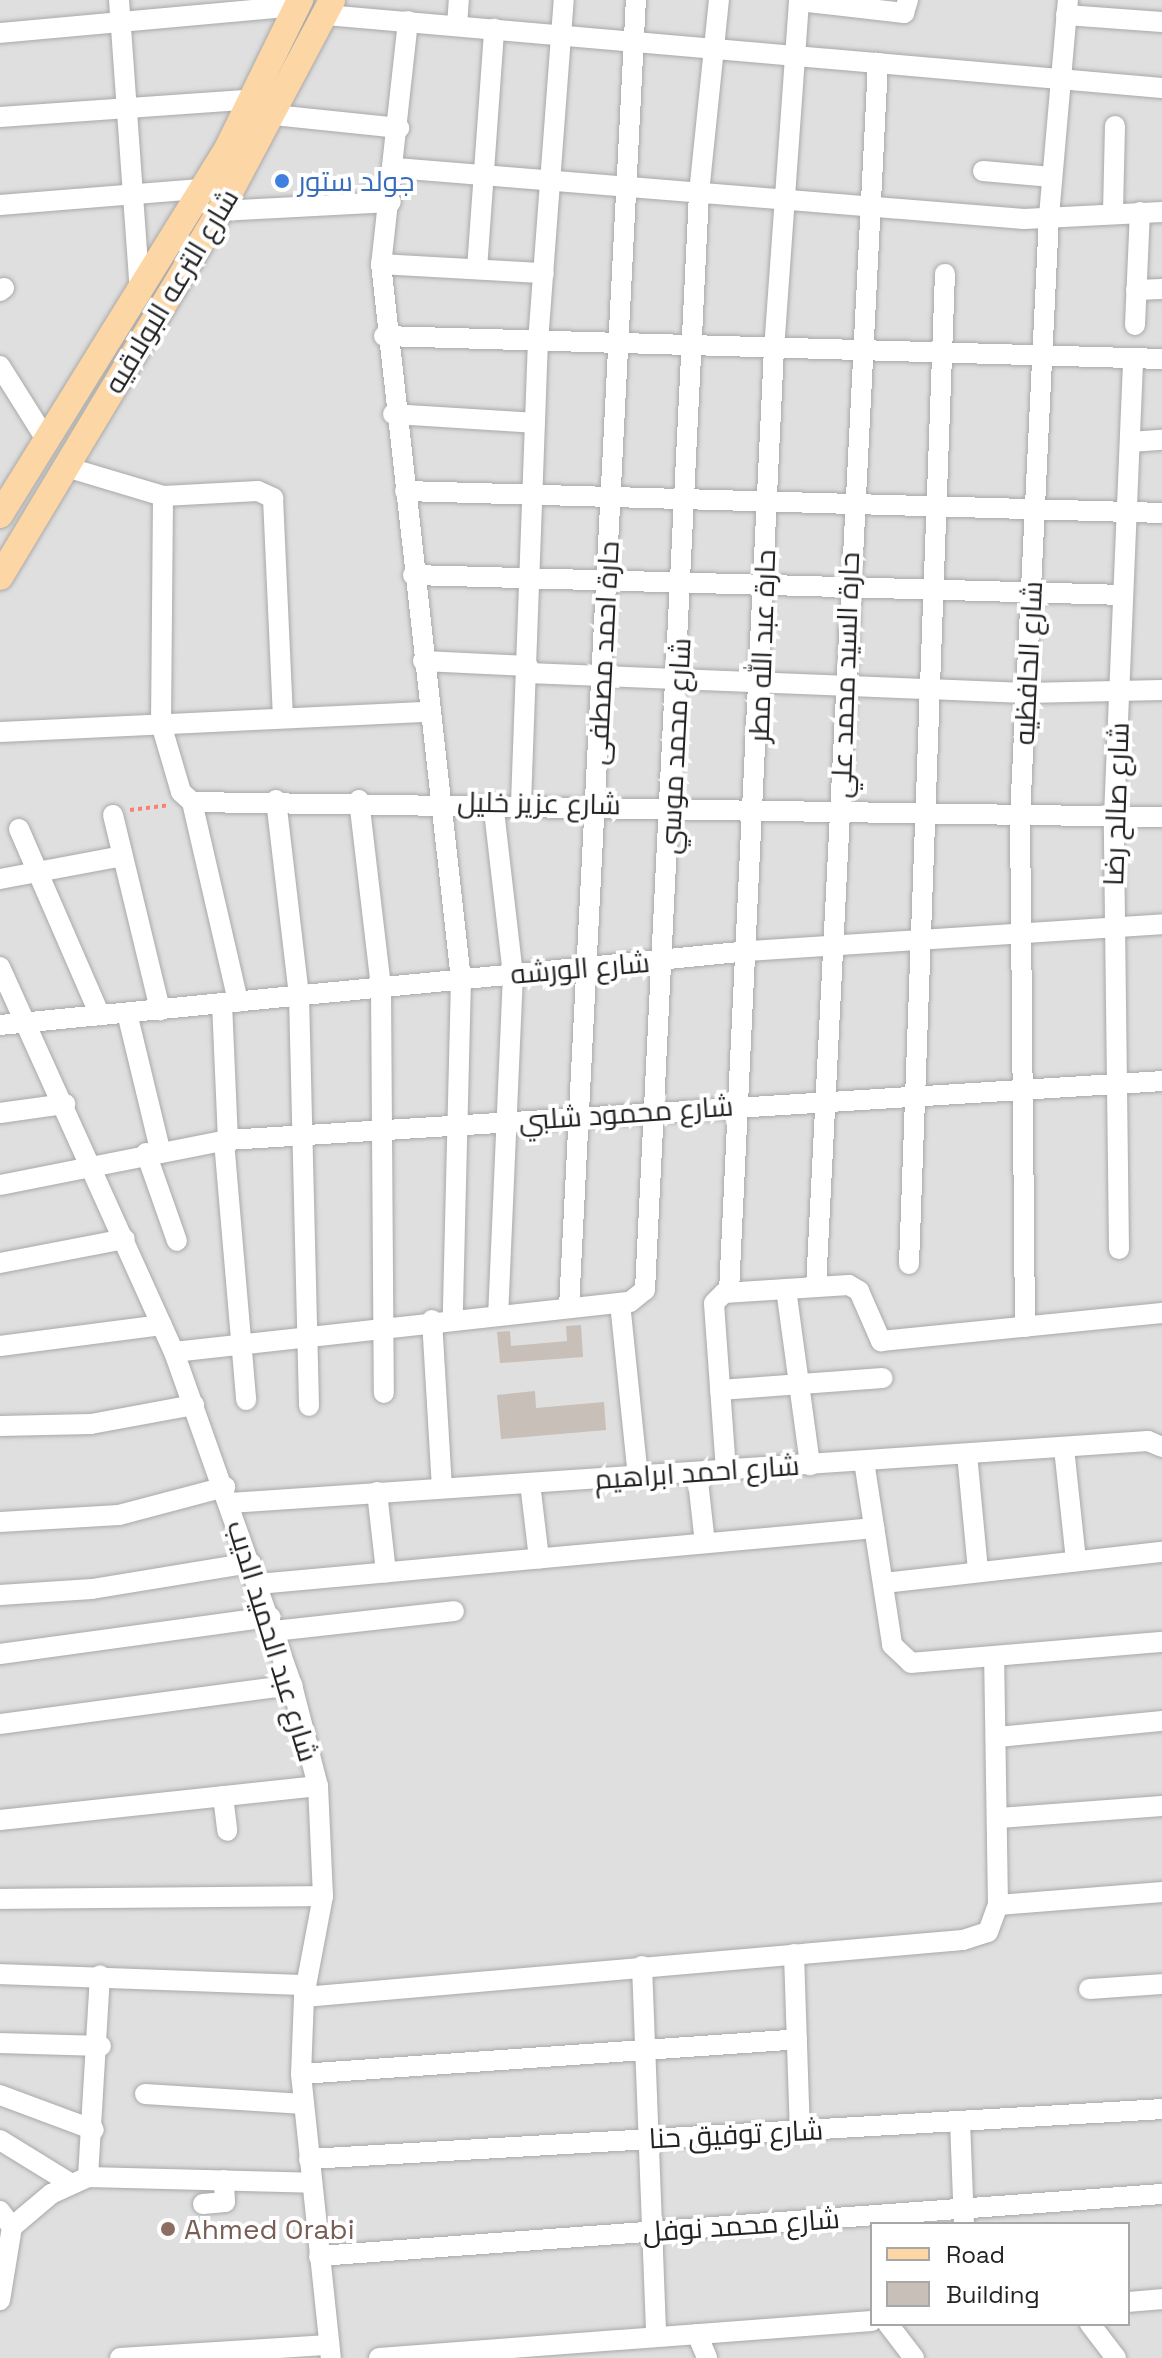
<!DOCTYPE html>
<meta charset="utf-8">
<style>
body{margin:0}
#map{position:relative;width:1162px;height:2358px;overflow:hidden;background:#f2efe9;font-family:"Space Grotesk",Cairo,sans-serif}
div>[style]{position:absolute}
.residential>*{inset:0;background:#e0dfdf}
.building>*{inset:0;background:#c7bfb8}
.path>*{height:4px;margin-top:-2px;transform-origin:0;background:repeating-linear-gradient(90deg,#fa8072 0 4px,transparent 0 8px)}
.roads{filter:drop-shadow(0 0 2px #a9a9a9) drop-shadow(0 0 2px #a9a9a9)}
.minor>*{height:20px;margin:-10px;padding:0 10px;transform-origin:10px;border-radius:10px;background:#fff}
.major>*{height:26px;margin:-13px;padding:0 13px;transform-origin:13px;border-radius:13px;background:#fcd6a4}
.dots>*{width:22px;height:22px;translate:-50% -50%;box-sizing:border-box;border:4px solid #fff;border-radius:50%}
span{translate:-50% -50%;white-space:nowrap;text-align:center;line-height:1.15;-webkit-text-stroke:8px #fff;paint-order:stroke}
.shop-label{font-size:28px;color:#366cbe}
.left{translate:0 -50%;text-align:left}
.street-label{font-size:28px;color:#222}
.education-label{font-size:28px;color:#785e54}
.legend{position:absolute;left:870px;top:2222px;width:260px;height:104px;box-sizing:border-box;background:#fff;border:2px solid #a7a7a7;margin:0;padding:10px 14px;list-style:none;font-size:24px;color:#222}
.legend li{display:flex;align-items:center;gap:16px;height:40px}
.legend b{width:40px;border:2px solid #a7a7a7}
</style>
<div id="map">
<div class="residential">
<i style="clip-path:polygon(evenodd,0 0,1162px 0,1162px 2358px,0 2358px,0 0,872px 2224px,1128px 2224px,1128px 2324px,872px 2324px,872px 2224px)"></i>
</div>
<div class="building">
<i style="clip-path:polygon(581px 1325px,583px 1357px,500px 1363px,497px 1332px,510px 1331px,511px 1346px,567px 1341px,566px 1326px)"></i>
<i style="clip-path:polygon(535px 1391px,536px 1408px,604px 1402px,606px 1430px,501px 1439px,497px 1395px)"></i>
</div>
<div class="path">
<i style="left:130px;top:810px;width:39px;rotate:-7deg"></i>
</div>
<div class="roads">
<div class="minor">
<i style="left:119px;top:0;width:291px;rotate:85.9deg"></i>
<i style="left:799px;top:1px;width:106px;rotate:6.5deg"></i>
<i style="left:904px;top:13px;width:14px;rotate:-73deg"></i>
<i style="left:326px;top:15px;width:839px;rotate:4.99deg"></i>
<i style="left:1066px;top:15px;width:96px;rotate:4.2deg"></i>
<i style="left:408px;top:21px;width:244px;rotate:96.3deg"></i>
<i style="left:381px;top:264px;width:719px;rotate:83.62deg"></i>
<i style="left:461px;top:979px;width:339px;rotate:91.4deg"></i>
<i style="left:457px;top:26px;width:26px;rotate:-86deg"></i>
<i style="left:0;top:33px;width:299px;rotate:-5.2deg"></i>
<i style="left:274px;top:115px;width:126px;rotate:5.9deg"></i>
<i style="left:0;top:117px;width:256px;rotate:-4deg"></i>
<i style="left:396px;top:168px;width:630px;rotate:4.64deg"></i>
<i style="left:1024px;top:219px;width:138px;rotate:-2.9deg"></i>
<i style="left:983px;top:171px;width:69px;rotate:5deg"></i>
<i style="left:0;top:205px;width:201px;rotate:-4.6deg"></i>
<i style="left:220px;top:211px;width:171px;rotate:-3deg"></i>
<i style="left:1113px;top:213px;width:87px;rotate:-88.7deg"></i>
<i style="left:381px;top:264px;width:163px;rotate:3.2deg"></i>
<i style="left:477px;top:269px;width:241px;rotate:-85.9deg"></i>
<i style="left:1136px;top:290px;width:26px;rotate:-2deg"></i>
<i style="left:0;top:291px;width:5px;rotate:-37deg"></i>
<i style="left:1135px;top:325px;width:113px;rotate:-87.5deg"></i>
<i style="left:384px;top:336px;width:778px;rotate:1.69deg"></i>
<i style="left:0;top:366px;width:89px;rotate:57.9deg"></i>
<i style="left:393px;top:414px;width:142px;rotate:3.6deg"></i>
<i style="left:1130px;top:442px;width:32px;rotate:-4deg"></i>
<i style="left:66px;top:467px;width:101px;rotate:16.6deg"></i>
<i style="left:163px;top:496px;width:95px;rotate:-3deg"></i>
<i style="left:258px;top:491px;width:17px;rotate:25deg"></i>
<i style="left:273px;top:498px;width:218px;rotate:87.4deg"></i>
<i style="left:405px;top:491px;width:757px;rotate:1.66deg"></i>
<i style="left:163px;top:496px;width:228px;rotate:90.5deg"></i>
<i style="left:161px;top:724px;width:71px;rotate:73.6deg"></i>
<i style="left:181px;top:792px;width:15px;rotate:42deg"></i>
<i style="left:192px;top:802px;width:970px;rotate:0.89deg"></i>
<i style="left:413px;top:575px;width:710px;rotate:1.61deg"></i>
<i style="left:423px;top:661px;width:105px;rotate:2.7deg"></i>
<i style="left:528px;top:673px;width:498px;rotate:2.3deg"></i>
<i style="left:1026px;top:693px;width:136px;rotate:-1.3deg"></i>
<i style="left:0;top:732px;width:429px;rotate:-2.7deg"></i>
<i style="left:276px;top:800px;width:197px;rotate:83.3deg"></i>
<i style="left:299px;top:996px;width:410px;rotate:88.6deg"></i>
<i style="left:359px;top:800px;width:189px;rotate:83.3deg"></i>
<i style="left:381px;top:988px;width:405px;rotate:89.6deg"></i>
<i style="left:192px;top:802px;width:205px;rotate:77deg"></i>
<i style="left:493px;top:802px;width:173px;rotate:83.4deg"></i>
<i style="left:513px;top:974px;width:339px;rotate:92.5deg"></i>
<i style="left:521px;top:803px;width:461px;rotate:-87.9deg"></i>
<i style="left:538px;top:342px;width:343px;rotate:-85.7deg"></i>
<i style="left:113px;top:815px;width:201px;rotate:76.4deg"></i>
<i style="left:19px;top:829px;width:203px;rotate:66.5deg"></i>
<i style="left:0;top:879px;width:120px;rotate:-10.6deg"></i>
<i style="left:0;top:967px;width:422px;rotate:65.7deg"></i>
<i style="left:174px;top:1352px;width:353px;rotate:70.5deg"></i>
<i style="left:292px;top:1685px;width:104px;rotate:75.6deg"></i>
<i style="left:318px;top:1786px;width:110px;rotate:87.4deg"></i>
<i style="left:323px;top:1896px;width:103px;rotate:100.7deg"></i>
<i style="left:304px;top:1997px;width:77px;rotate:92.2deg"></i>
<i style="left:301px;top:2074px;width:286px;rotate:84deg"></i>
<i style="left:222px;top:1003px;width:137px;rotate:87.5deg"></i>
<i style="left:127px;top:1013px;width:140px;rotate:76.4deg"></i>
<i style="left:0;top:1025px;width:753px;rotate:-5.64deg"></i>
<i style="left:749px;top:951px;width:414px;rotate:-3.7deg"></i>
<i style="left:0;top:1113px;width:66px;rotate:-7.9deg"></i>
<i style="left:224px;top:1141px;width:260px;rotate:85.1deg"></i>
<i style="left:146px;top:1153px;width:93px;rotate:70.6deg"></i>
<i style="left:0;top:1185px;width:232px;rotate:-11.2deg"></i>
<i style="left:228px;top:1140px;width:936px;rotate:-3.61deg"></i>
<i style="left:1119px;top:1249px;width:433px;rotate:-90.7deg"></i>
<i style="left:1114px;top:816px;width:456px;rotate:-87.6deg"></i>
<i style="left:0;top:1263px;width:127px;rotate:-10.9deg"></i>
<i style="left:909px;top:1264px;width:991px;rotate:-87.92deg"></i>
<i style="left:816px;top:1287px;width:1226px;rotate:-87.1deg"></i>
<i style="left:786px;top:1289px;width:178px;rotate:82.2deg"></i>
<i style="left:729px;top:1292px;width:943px;rotate:-87.27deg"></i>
<i style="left:774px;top:350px;width:351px;rotate:-85.9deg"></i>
<i style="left:620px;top:1303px;width:174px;rotate:84.1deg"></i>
<i style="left:569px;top:1307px;width:1309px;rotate:-87.07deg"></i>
<i style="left:432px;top:1320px;width:168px;rotate:86.6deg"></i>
<i style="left:1025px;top:1327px;width:511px;rotate:-90.56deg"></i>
<i style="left:1020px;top:816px;width:601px;rotate:-87.23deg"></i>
<i style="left:1049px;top:216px;width:217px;rotate:-85deg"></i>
<i style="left:0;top:1346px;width:163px;rotate:-7.4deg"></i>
<i style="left:174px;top:1352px;width:459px;rotate:-6.3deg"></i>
<i style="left:630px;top:1302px;width:19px;rotate:-39deg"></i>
<i style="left:645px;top:1290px;width:1098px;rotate:-87.18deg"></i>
<i style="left:699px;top:193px;width:194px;rotate:-84.1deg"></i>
<i style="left:720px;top:1390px;width:163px;rotate:-4.2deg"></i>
<i style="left:0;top:1426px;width:91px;rotate:-1.3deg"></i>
<i style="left:91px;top:1424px;width:105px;rotate:-10.5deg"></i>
<i style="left:1064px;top:1448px;width:114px;rotate:83.9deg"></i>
<i style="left:967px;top:1454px;width:118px;rotate:84.6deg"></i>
<i style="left:864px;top:1461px;width:186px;rotate:81.3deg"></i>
<i style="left:892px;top:1645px;width:26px;rotate:43deg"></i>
<i style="left:911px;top:1663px;width:252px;rotate:-4.8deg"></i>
<i style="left:726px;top:1471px;width:168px;rotate:-94.1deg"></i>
<i style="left:714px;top:1303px;width:14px;rotate:-45deg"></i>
<i style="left:724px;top:1293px;width:125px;rotate:-3.7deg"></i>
<i style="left:849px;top:1285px;width:12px;rotate:31deg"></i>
<i style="left:859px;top:1291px;width:55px;rotate:66.3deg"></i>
<i style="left:881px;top:1341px;width:282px;rotate:-5.7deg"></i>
<i style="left:697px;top:1472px;width:71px;rotate:83.6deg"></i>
<i style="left:530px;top:1483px;width:76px;rotate:83.2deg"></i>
<i style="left:377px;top:1492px;width:81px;rotate:83.6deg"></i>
<i style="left:230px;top:1503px;width:920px;rotate:-3.86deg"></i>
<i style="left:1148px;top:1441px;width:15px;rotate:23deg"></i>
<i style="left:0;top:1522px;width:119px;rotate:-3.4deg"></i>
<i style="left:119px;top:1515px;width:110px;rotate:-14.8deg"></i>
<i style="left:884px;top:1583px;width:280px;rotate:-6.4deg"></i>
<i style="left:258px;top:1584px;width:619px;rotate:-5.19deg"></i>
<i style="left:0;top:1595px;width:92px;rotate:-3.7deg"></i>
<i style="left:92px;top:1589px;width:161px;rotate:-9.3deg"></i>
<i style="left:274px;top:1631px;width:181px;rotate:-6.3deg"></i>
<i style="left:0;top:1654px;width:273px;rotate:-7.8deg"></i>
<i style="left:0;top:1724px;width:295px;rotate:-7.6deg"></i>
<i style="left:998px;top:1737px;width:165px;rotate:-5.6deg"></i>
<i style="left:223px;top:1796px;width:35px;rotate:83deg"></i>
<i style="left:999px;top:1818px;width:163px;rotate:-4.2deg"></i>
<i style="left:0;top:1820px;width:320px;rotate:-6.1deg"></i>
<i style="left:0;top:1899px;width:323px;rotate:-0.5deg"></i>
<i style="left:998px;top:1905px;width:165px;rotate:-4.5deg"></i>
<i style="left:794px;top:1954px;width:177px;rotate:88.1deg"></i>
<i style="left:642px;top:1966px;width:371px;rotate:87.8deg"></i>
<i style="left:0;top:1974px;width:306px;rotate:2.1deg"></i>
<i style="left:1089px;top:1989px;width:73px;rotate:-3.9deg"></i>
<i style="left:304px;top:1997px;width:661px;rotate:-4.94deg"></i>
<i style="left:963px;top:1940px;width:26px;rotate:-18deg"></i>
<i style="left:988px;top:1932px;width:29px;rotate:-70deg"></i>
<i style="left:998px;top:1905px;width:245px;rotate:-90.9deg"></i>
<i style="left:0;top:2043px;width:101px;rotate:1.7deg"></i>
<i style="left:301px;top:2074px;width:497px;rotate:-4deg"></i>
<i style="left:145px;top:2094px;width:159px;rotate:3.6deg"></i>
<i style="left:0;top:2095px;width:100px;rotate:20.4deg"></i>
<i style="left:960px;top:2121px;width:103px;rotate:87.8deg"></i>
<i style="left:0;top:2140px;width:82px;rotate:31.6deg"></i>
<i style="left:309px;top:2159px;width:854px;rotate:-3.35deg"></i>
<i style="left:88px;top:2177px;width:202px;rotate:-86.6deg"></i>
<i style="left:203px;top:2204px;width:22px;rotate:-5deg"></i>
<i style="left:225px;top:2202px;width:22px;rotate:-93deg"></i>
<i style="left:0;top:2211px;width:20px;rotate:53deg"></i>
<i style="left:12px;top:2227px;width:74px;rotate:99.3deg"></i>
<i style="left:12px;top:2227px;width:51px;rotate:-40.2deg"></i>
<i style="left:51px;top:2194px;width:41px;rotate:-24.7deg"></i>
<i style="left:88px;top:2177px;width:224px;rotate:1.5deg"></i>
<i style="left:319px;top:2256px;width:845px;rotate:-4.21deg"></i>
<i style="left:1128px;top:2302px;width:34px;rotate:-5deg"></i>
<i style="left:888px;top:2324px;width:43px;rotate:52.6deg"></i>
<i style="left:1090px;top:2324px;width:43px;rotate:52.6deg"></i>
<i style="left:697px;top:2334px;width:26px;rotate:67deg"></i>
<i style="left:120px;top:2358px;width:209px;rotate:-3.6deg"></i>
<i style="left:379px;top:2358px;width:494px;rotate:-4.3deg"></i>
</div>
<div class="major">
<i style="left:0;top:515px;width:433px;rotate:-58.2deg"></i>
<i style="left:228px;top:147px;width:164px;rotate:-63.9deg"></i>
<i style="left:0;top:577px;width:427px;rotate:-59deg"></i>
<i style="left:220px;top:211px;width:239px;rotate:-62deg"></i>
</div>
</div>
<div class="dots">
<i style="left:282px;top:181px;background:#3f7fe0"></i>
<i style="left:168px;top:2229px;background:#8d6e63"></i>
</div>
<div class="shop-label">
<span class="left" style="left:298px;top:181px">جولد ستور</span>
</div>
<div class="street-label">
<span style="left:171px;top:291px;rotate:-59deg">شارع الترعه البولاقيه</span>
<span style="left:762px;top:646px;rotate:-88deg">حارة عبد الله مطر</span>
<span style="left:603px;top:653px;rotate:-87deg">حارة احمد مصطفى</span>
<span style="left:1028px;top:663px;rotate:-87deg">شارع الحافظيه</span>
<span style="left:845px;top:675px;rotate:-88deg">حارة السيد محمد علي</span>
<span style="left:675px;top:746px;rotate:-87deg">شارع محمد موسي</span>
<span style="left:539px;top:803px;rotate:1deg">شارع عزيز خليل</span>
<span style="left:1116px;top:804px;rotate:-88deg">شارع صالح رضا</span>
<span style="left:580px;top:968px;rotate:-5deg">شارع الورشه</span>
<span style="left:626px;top:1113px;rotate:-4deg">شارع محمود شلبي</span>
<span style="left:697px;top:1472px;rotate:-4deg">شارع احمد ابراهيم</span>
<span style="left:273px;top:1641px;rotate:73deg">شارع عبد الحميد الديب</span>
<span style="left:736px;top:2134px;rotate:-3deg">شارع توفيق حنا</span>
<span style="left:741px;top:2225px;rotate:-4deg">شارع محمد نوفل</span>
</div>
<div class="education-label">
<span class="left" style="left:184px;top:2229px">Ahmed Orabi</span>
</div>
<ul class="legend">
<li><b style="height:10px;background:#fcd6a4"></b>Road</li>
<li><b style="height:22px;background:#c7bfb8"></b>Building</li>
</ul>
</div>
